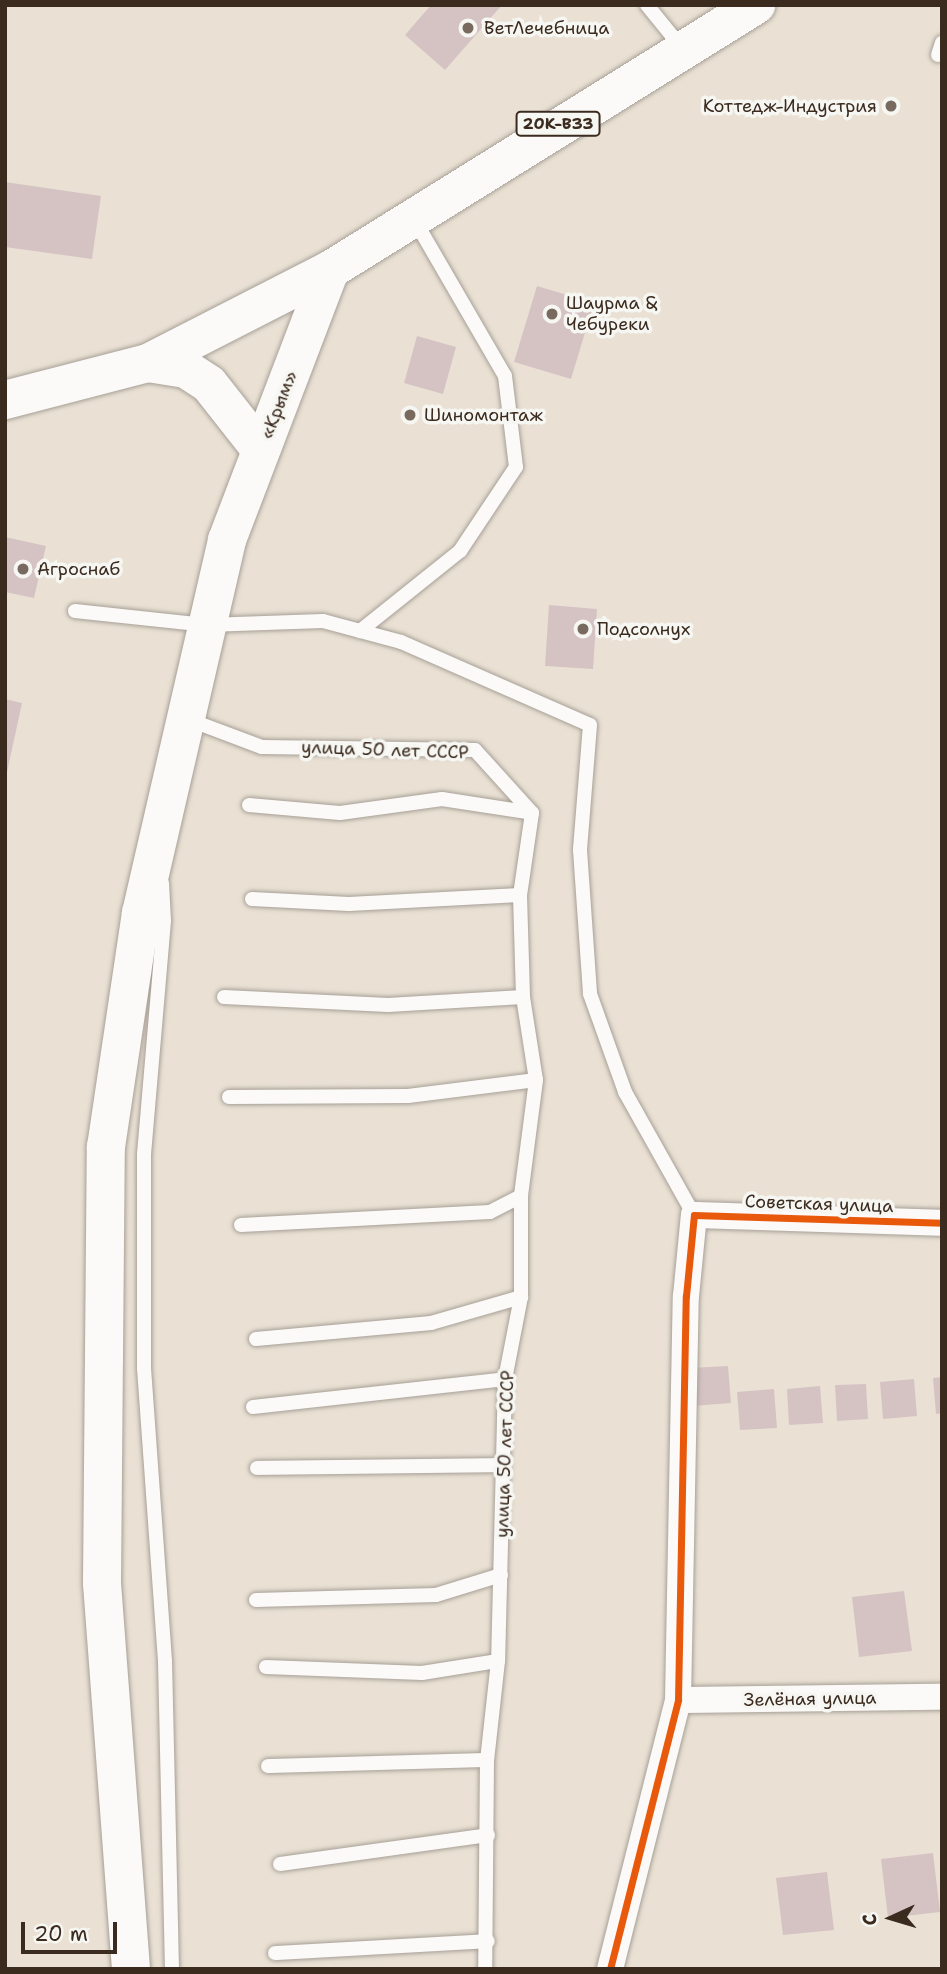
<!DOCTYPE html>
<meta charset="utf-8">
<style>
body{margin:0}
#map{position:relative;width:947px;height:1974px;overflow:hidden;background:#eae1d4;font-family:"Shantell Sans",sans-serif}
div>[style]{position:absolute}
.building>*{inset:0;background:#d5c3c4}
.roads{filter:drop-shadow(0 0 2px #a7a097) drop-shadow(0 0 2px #a7a097)}
.lane>*{height:14px;margin:-7px;padding:0 7px;transform-origin:7px;border-radius:7px;background:#fcfaf9}
.street>*{height:26px;margin:-13px;padding:0 13px;transform-origin:13px;border-radius:13px;background:#fcfaf9}
.primary>*{height:38px;margin:-19px;padding:0 19px;transform-origin:19px;border-radius:19px;background:#fcfaf9}
.cycleway>*{height:7px;margin:-3.5px;padding:0 3.5px;transform-origin:3.5px;border-radius:3.5px;background:#e8590c}
.dots>*{width:19px;height:19px;translate:-50% -50%;box-sizing:border-box;border:4px solid #f6f6f2;border-radius:50%}
span{translate:-50% -50%;white-space:nowrap;text-align:center;line-height:1.15;-webkit-text-stroke:7px #f6f6f2;paint-order:stroke}
.shield-label span{padding:2px 5px;background:#f6f6f2;border:2px solid;border-radius:5px;-webkit-text-stroke-width:0}
.shield-label{font-size:16px;color:#3b2a1e;font-weight:700}
.poi-label{font-size:18px;color:#3b2a1e}
.left{translate:0 -50%;text-align:left}
.right{translate:-100% -50%;text-align:right}
.street-label{font-size:18px;color:#3b2a1e}
.frame{position:absolute;inset:0;border:7px solid #3b2a1e;pointer-events:none}
.north{position:absolute;left:856px;top:1883px;width:70px;height:70px;-webkit-text-stroke:5px #f6f6f2;paint-order:stroke;rotate:266deg;font-size:19px;font-weight:700;line-height:28px;text-align:center;color:#3b2a1e}
.north::after{content:'';display:block;margin:auto;width:24px;height:32px;background:#3b2a1e;clip-path:polygon(50% 0,100% 100%,50% 72%,0 100%)}
.scale{position:absolute;left:21px;top:1922px;width:96px;height:32px;box-sizing:border-box;border:4px solid #3b2a1e;border-top:0;padding-left:9px;font-size:21px;line-height:24px;white-space:nowrap;color:#3b2a1e;-webkit-text-stroke:5px #f6f6f2;paint-order:stroke}
</style>
<div id="map">
<div class="building">
<i style="clip-path:polygon(431px 5px,502px 5px,445px 70px,405px 35px)"></i>
<i style="clip-path:polygon(5px 182px,101px 196px,92px 259px,5px 247px)"></i>
<i style="clip-path:polygon(537px 286px,594px 303px,571px 379px,514px 362px)"></i>
<i style="clip-path:polygon(417px 336px,456px 347px,443px 394px,404px 383px)"></i>
<i style="clip-path:polygon(5px 537px,46px 546px,34px 598px,5px 592px)"></i>
<i style="clip-path:polygon(549px 605px,597px 609px,593px 669px,545px 666px)"></i>
<i style="clip-path:polygon(5px 699px,22px 703px,6px 777px,5px 777px)"></i>
<i style="clip-path:polygon(728px 1366px,731px 1403px,692px 1406px,690px 1368px)"></i>
<i style="clip-path:polygon(942px 1377px,942px 1413px,936px 1414px,933px 1378px)"></i>
<i style="clip-path:polygon(914px 1379px,917px 1416px,883px 1419px,880px 1382px)"></i>
<i style="clip-path:polygon(866px 1384px,868px 1419px,837px 1421px,835px 1385px)"></i>
<i style="clip-path:polygon(820px 1386px,823px 1423px,789px 1425px,787px 1389px)"></i>
<i style="clip-path:polygon(774px 1389px,777px 1428px,740px 1430px,737px 1392px)"></i>
<i style="clip-path:polygon(904px 1591px,912px 1651px,859px 1657px,852px 1597px)"></i>
<i style="clip-path:polygon(933px 1853px,940px 1912px,888px 1918px,881px 1859px)"></i>
<i style="clip-path:polygon(827px 1872px,834px 1930px,783px 1935px,776px 1878px)"></i>
</div>
<div class="roads">
<div class="lane">
<i style="left:647px;top:5px;width:55px;rotate:50.9deg"></i>
<i style="left:938px;top:55px;width:13px;rotate:-72deg"></i>
<i style="left:75px;top:611px;width:133px;rotate:6.1deg"></i>
<i style="left:207px;top:625px;width:116px;rotate:-2deg"></i>
<i style="left:323px;top:621px;width:81px;rotate:15.1deg"></i>
<i style="left:401px;top:642px;width:206px;rotate:23.7deg"></i>
<i style="left:590px;top:725px;width:125px;rotate:94.6deg"></i>
<i style="left:580px;top:850px;width:144px;rotate:86deg"></i>
<i style="left:590px;top:994px;width:104px;rotate:70.3deg"></i>
<i style="left:625px;top:1092px;width:141px;rotate:60.7deg"></i>
<i style="left:360px;top:631px;width:128px;rotate:-38.7deg"></i>
<i style="left:460px;top:551px;width:101px;rotate:-56.3deg"></i>
<i style="left:516px;top:467px;width:92px;rotate:-96.9deg"></i>
<i style="left:505px;top:376px;width:181px;rotate:-120.1deg"></i>
<i style="left:190px;top:720px;width:77px;rotate:20.6deg"></i>
<i style="left:262px;top:747px;width:213px;rotate:0.8deg"></i>
<i style="left:475px;top:750px;width:85px;rotate:47.9deg"></i>
<i style="left:532px;top:813px;width:83px;rotate:98.3deg"></i>
<i style="left:520px;top:895px;width:102px;rotate:88.3deg"></i>
<i style="left:523px;top:997px;width:84px;rotate:81.1deg"></i>
<i style="left:536px;top:1080px;width:117px;rotate:97.4deg"></i>
<i style="left:521px;top:1196px;width:101px;rotate:90deg"></i>
<i style="left:521px;top:1297px;width:84px;rotate:101deg"></i>
<i style="left:505px;top:1379px;width:282px;rotate:91.4deg"></i>
<i style="left:498px;top:1661px;width:100px;rotate:96.3deg"></i>
<i style="left:487px;top:1760px;width:209px;rotate:90.5deg"></i>
<i style="left:249px;top:805px;width:91px;rotate:5deg"></i>
<i style="left:340px;top:813px;width:103px;rotate:-7.8deg"></i>
<i style="left:442px;top:799px;width:91px;rotate:8.8deg"></i>
<i style="left:162px;top:883px;width:38px;rotate:87deg"></i>
<i style="left:164px;top:921px;width:234px;rotate:94.9deg"></i>
<i style="left:144px;top:1154px;width:214px;rotate:90deg"></i>
<i style="left:144px;top:1368px;width:294px;rotate:85.9deg"></i>
<i style="left:165px;top:1661px;width:308px;rotate:88.7deg"></i>
<i style="left:252px;top:899px;width:97px;rotate:3deg"></i>
<i style="left:349px;top:904px;width:171px;rotate:-3deg"></i>
<i style="left:224px;top:997px;width:164px;rotate:2.8deg"></i>
<i style="left:388px;top:1005px;width:135px;rotate:-3.4deg"></i>
<i style="left:229px;top:1097px;width:179px;rotate:-0.3deg"></i>
<i style="left:408px;top:1096px;width:129px;rotate:-7.1deg"></i>
<i style="left:241px;top:1225px;width:249px;rotate:-3deg"></i>
<i style="left:490px;top:1212px;width:35px;rotate:-27deg"></i>
<i style="left:256px;top:1339px;width:176px;rotate:-5.2deg"></i>
<i style="left:431px;top:1323px;width:94px;rotate:-16.1deg"></i>
<i style="left:253px;top:1407px;width:254px;rotate:-6.3deg"></i>
<i style="left:257px;top:1468px;width:246px;rotate:-0.7deg"></i>
<i style="left:256px;top:1600px;width:180px;rotate:-1.6deg"></i>
<i style="left:436px;top:1595px;width:68px;rotate:-17.1deg"></i>
<i style="left:266px;top:1667px;width:156px;rotate:2.2deg"></i>
<i style="left:422px;top:1673px;width:77px;rotate:-9deg"></i>
<i style="left:268px;top:1766px;width:219px;rotate:-1.6deg"></i>
<i style="left:280px;top:1864px;width:210px;rotate:-7.9deg"></i>
<i style="left:275px;top:1953px;width:213px;rotate:-3.2deg"></i>
</div>
<div class="street">
<i style="left:678px;top:1700px;width:264px;rotate:-0.7deg"></i>
<i style="left:610px;top:1969px;width:277px;rotate:-75.8deg"></i>
<i style="left:678px;top:1700px;width:404px;rotate:-88.9deg"></i>
<i style="left:686px;top:1296px;width:81px;rotate:-84.4deg"></i>
<i style="left:694px;top:1215px;width:248px;rotate:1.8deg"></i>
</div>
<div class="primary">
<i style="left:148px;top:363px;width:38px;rotate:9deg"></i>
<i style="left:186px;top:369px;width:27px;rotate:33deg"></i>
<i style="left:209px;top:384px;width:84px;rotate:51.8deg"></i>
<i style="left:5px;top:400px;width:148px;rotate:-14.5deg"></i>
<i style="left:148px;top:363px;width:204px;rotate:-27.1deg"></i>
<i style="left:330px;top:270px;width:502px;rotate:-31.88deg"></i>
<i style="left:131px;top:1969px;width:387px;rotate:-94.3deg"></i>
<i style="left:102px;top:1583px;width:436px;rotate:-89.5deg"></i>
<i style="left:106px;top:1147px;width:237px;rotate:-81.5deg"></i>
<i style="left:141px;top:913px;width:383px;rotate:-77deg"></i>
<i style="left:227px;top:540px;width:289px;rotate:-69.1deg"></i>
</div>
</div>
<div class="cycleway">
<i style="left:610px;top:1969px;width:277px;rotate:-75.8deg"></i>
<i style="left:678px;top:1700px;width:404px;rotate:-88.9deg"></i>
<i style="left:686px;top:1296px;width:81px;rotate:-84.4deg"></i>
<i style="left:694px;top:1215px;width:248px;rotate:1.8deg"></i>
</div>
<div class="dots">
<i style="left:468px;top:28px;background:#786a5e"></i>
<i style="left:891px;top:106px;background:#786a5e"></i>
<i style="left:552px;top:314px;background:#786a5e"></i>
<i style="left:410px;top:415px;background:#786a5e"></i>
<i style="left:23px;top:569px;background:#786a5e"></i>
<i style="left:583px;top:629px;background:#786a5e"></i>
</div>
<div class="shield-label">
<span style="left:558px;top:124px">20К-В33</span>
</div>
<div class="poi-label">
<span class="left" style="left:484px;top:28px">ВетЛечебница</span>
<span class="right" style="left:877px;top:106px">Коттедж-Индустрия</span>
<span class="left" style="left:566px;top:314px">Шаурма &amp;<br>Чебуреки</span>
<span class="left" style="left:424px;top:415px">Шиномонтаж</span>
<span class="left" style="left:37px;top:569px">Агроснаб</span>
<span class="left" style="left:597px;top:629px">Подсолнух</span>
</div>
<div class="street-label">
<span style="left:279px;top:405px;rotate:-69deg">«Крым»</span>
<span style="left:385px;top:750px;rotate:2deg">улица 50 лет СССР</span>
<span style="left:819px;top:1204px;rotate:2deg">Советская улица</span>
<span style="left:505px;top:1454px;rotate:-88deg">улица 50 лет СССР</span>
<span style="left:810px;top:1699px;rotate:-1deg">Зелёная улица</span>
</div>
<div class="frame"></div>
<div class="north">С</div>
<div class="scale">20 m</div>
</div>
